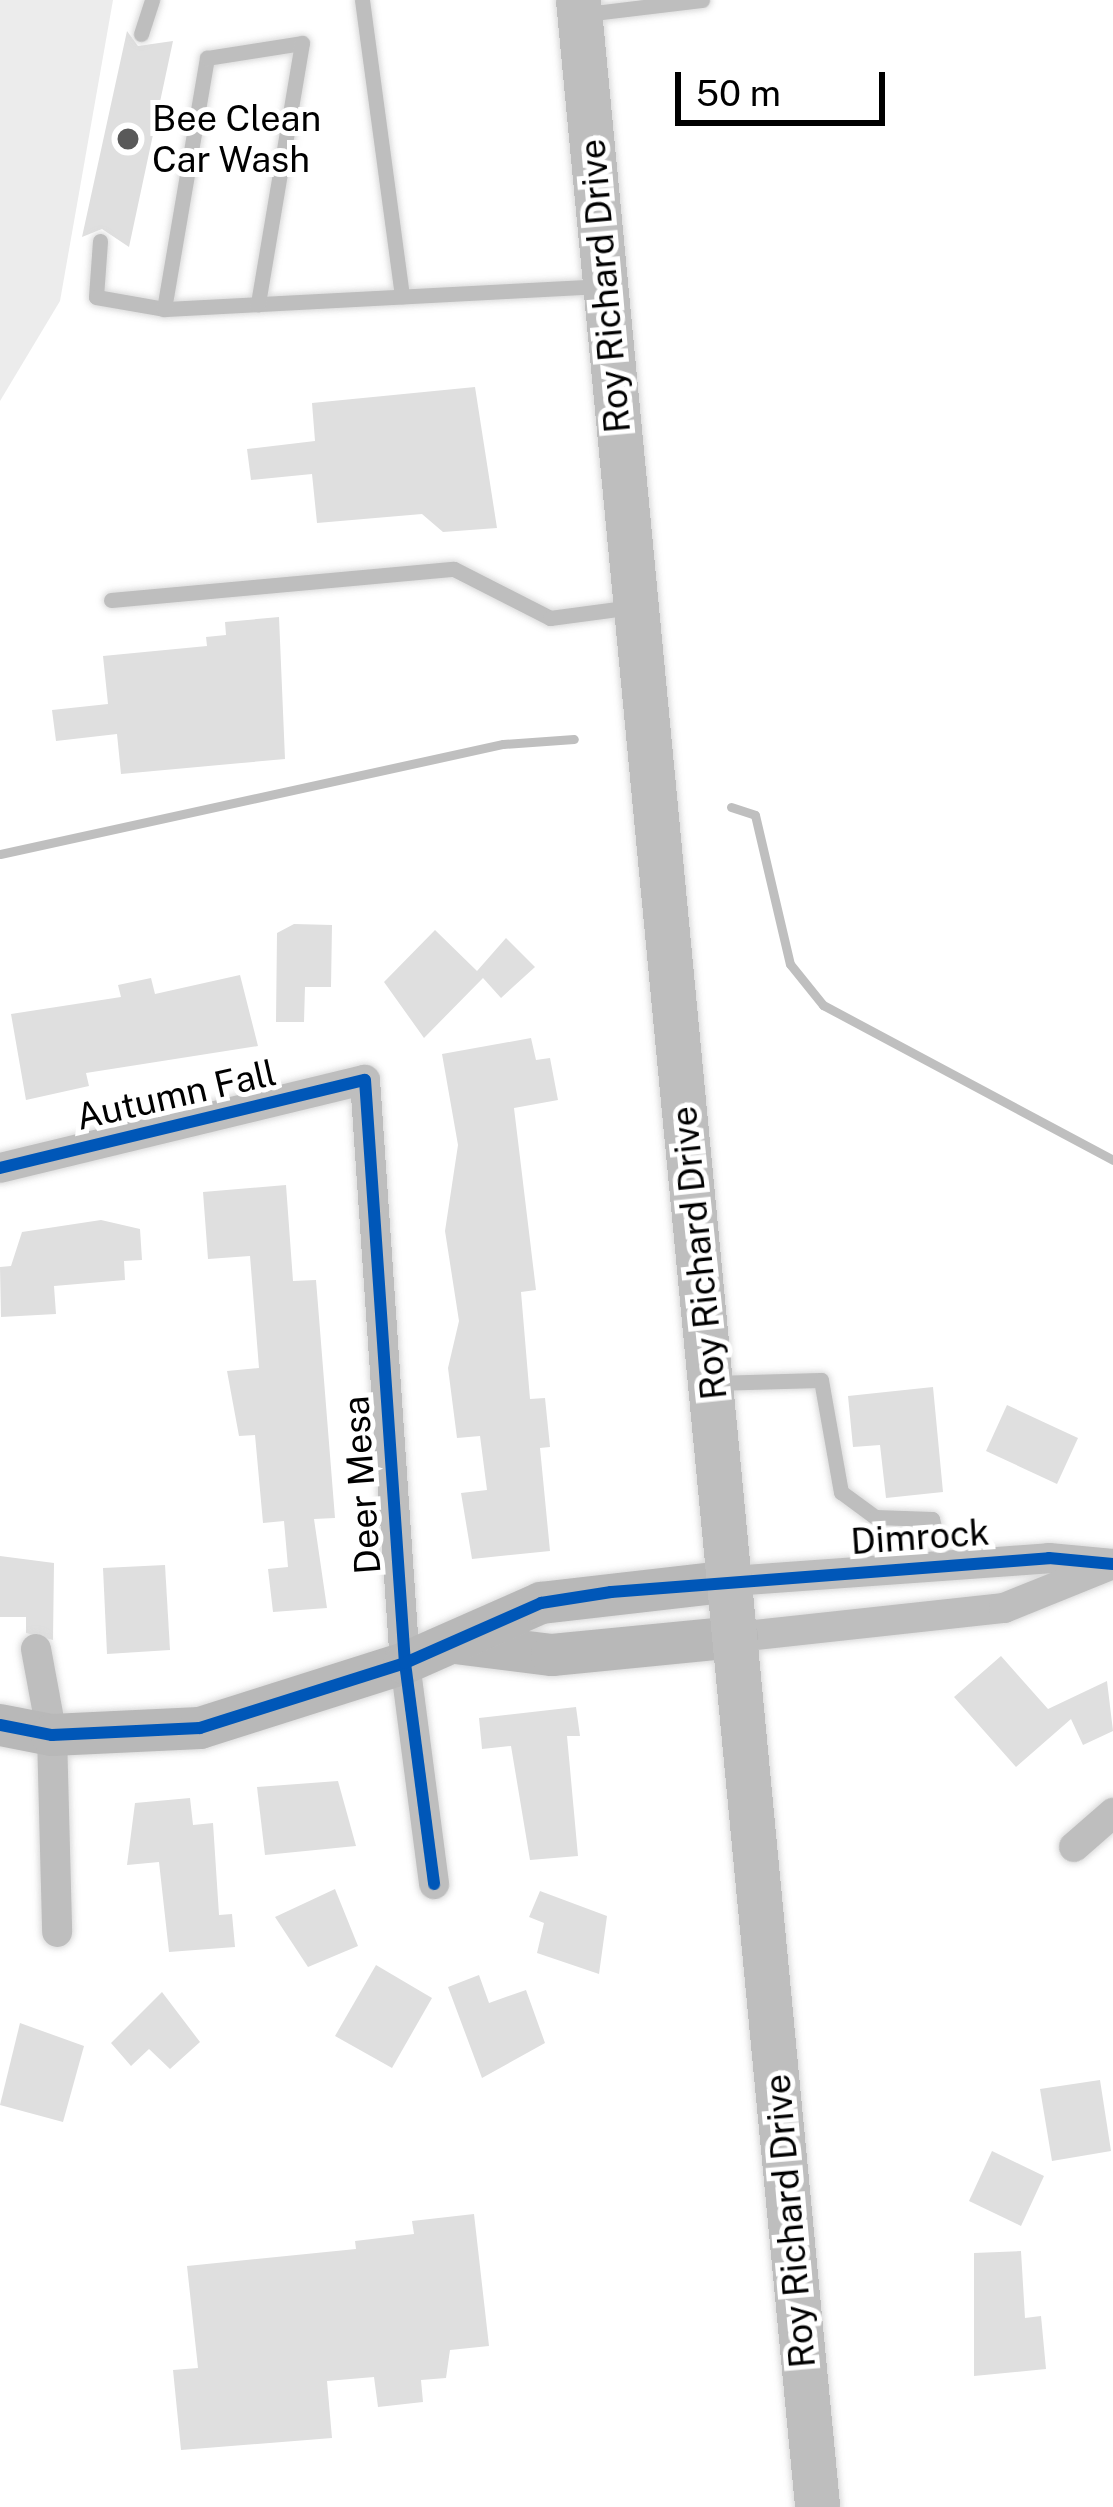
<!DOCTYPE html>
<style>
body{margin:0}
#map{position:relative;width:1113px;height:2507px;overflow:hidden;background:#fff;font-family:"Public Sans",sans-serif}
div>[style]{position:absolute}
.green>*{inset:0;background:#ececec}
.stream>*{height:9px;margin:-4.5px;padding:0 4.5px;transform-origin:4.5px;border-radius:4.5px;background:#bfbfbf}
.building>*{inset:0;background:#dfdfdf}
.roads{filter:drop-shadow(0 0 3px #dbdbdb) drop-shadow(0 0 3px #dbdbdb)}
.lane>*{height:15px;margin:-7.5px;padding:0 7.5px;transform-origin:7.5px;border-radius:7.5px;background:#bebebe}
.street>*{height:30px;margin:-15px;padding:0 15px;transform-origin:15px;border-radius:15px;background:#bebebe}
.secondary>*{height:42px;margin:-21px;padding:0 21px;transform-origin:21px;border-radius:21px;background:#b8b8b8}
.primary>*{height:45px;margin:-22.5px;padding:0 22.5px;transform-origin:22.5px;border-radius:22.5px;background:#bebebe}
.cycleway>*{height:12px;margin:-6px;padding:0 6px;transform-origin:6px;border-radius:6px;background:#0057b8}
.dots>*{width:33px;height:33px;translate:-50% -50%;box-sizing:border-box;border:6px solid #fff;border-radius:50%}
span{translate:-50% -50%;white-space:nowrap;text-align:center;line-height:1.15;-webkit-text-stroke:10px #fff;paint-order:stroke}
.poi-label{font-size:36px;color:#000}
.left{translate:0 -50%;text-align:left}
.street-label{font-size:36px;color:#000}
.scale{position:absolute;left:675px;top:72px;width:210px;height:54px;box-sizing:border-box;border:6px solid #000;border-top:0;padding-left:15px;font-size:36px;line-height:42px;white-space:nowrap;color:#000;-webkit-text-stroke:9px #fff;paint-order:stroke}
</style>
<div id="map">
<div class="green">
<i style="clip-path:polygon(0 0,113px 0,60px 301px,0 401px)"></i>
</div>
<div class="stream">
<i style="left:731px;top:807px;width:25px;rotate:18deg"></i>
<i style="left:755px;top:815px;width:153px;rotate:76.8deg"></i>
<i style="left:790px;top:964px;width:53px;rotate:51.2deg"></i>
<i style="left:823px;top:1005px;width:329px;rotate:28.1deg"></i>
<i style="left:0;top:854px;width:515px;rotate:-12.34deg"></i>
<i style="left:503px;top:744px;width:71px;rotate:-4deg"></i>
</div>
<div class="building">
<i style="clip-path:polygon(127px 31px,138px 46px,173px 41px,129px 247px,102px 229px,82px 237px)"></i>
<i style="clip-path:polygon(475px 387px,497px 528px,443px 532px,422px 514px,317px 523px,312px 474px,251px 480px,247px 449px,315px 441px,312px 403px)"></i>
<i style="clip-path:polygon(279px 617px,285px 759px,121px 774px,117px 734px,56px 741px,52px 710px,108px 704px,103px 656px,207px 646px,206px 637px,226px 635px,225px 622px)"></i>
<i style="clip-path:polygon(294px 924px,332px 925px,331px 987px,305px 987px,304px 1022px,276px 1022px,277px 933px)"></i>
<i style="clip-path:polygon(435px 930px,477px 971px,506px 938px,535px 967px,501px 998px,483px 978px,424px 1038px,384px 982px)"></i>
<i style="clip-path:polygon(240px 975px,258px 1046px,86px 1073px,89px 1086px,26px 1100px,11px 1014px,121px 997px,118px 985px,151px 978px,155px 994px)"></i>
<i style="clip-path:polygon(531px 1038px,536px 1060px,550px 1058px,558px 1100px,514px 1108px,536px 1290px,521px 1292px,530px 1399px,545px 1398px,550px 1447px,540px 1448px,550px 1551px,472px 1559px,461px 1493px,487px 1490px,480px 1436px,457px 1438px,448px 1368px,459px 1321px,445px 1231px,458px 1145px,442px 1054px)"></i>
<i style="clip-path:polygon(286px 1185px,293px 1281px,316px 1280px,335px 1518px,314px 1519px,327px 1608px,273px 1612px,268px 1569px,288px 1567px,284px 1521px,263px 1523px,255px 1435px,239px 1436px,227px 1371px,259px 1368px,250px 1256px,208px 1259px,203px 1192px)"></i>
<i style="clip-path:polygon(101px 1220px,140px 1229px,142px 1260px,124px 1261px,125px 1280px,54px 1286px,56px 1314px,1px 1317px,0 1267px,11px 1266px,22px 1232px)"></i>
<i style="clip-path:polygon(933px 1387px,943px 1492px,886px 1498px,880px 1445px,853px 1447px,848px 1396px)"></i>
<i style="clip-path:polygon(1007px 1405px,1078px 1438px,1057px 1484px,986px 1451px)"></i>
<i style="clip-path:polygon(0 1556px,54px 1563px,53px 1640px,26px 1633px,26px 1617px,0 1617px)"></i>
<i style="clip-path:polygon(165px 1565px,170px 1650px,107px 1654px,103px 1568px)"></i>
<i style="clip-path:polygon(1001px 1656px,1048px 1709px,1107px 1681px,1113px 1731px,1083px 1745px,1071px 1719px,1016px 1767px,954px 1697px)"></i>
<i style="clip-path:polygon(576px 1707px,580px 1736px,567px 1736px,578px 1856px,530px 1860px,511px 1746px,482px 1749px,479px 1718px)"></i>
<i style="clip-path:polygon(338px 1781px,356px 1846px,265px 1855px,257px 1787px)"></i>
<i style="clip-path:polygon(190px 1798px,193px 1825px,213px 1823px,219px 1915px,232px 1914px,235px 1947px,169px 1952px,159px 1862px,127px 1865px,135px 1803px)"></i>
<i style="clip-path:polygon(335px 1889px,358px 1946px,308px 1967px,275px 1917px)"></i>
<i style="clip-path:polygon(540px 1891px,607px 1916px,599px 1974px,537px 1953px,544px 1923px,529px 1917px)"></i>
<i style="clip-path:polygon(376px 1965px,432px 1998px,392px 2068px,335px 2036px)"></i>
<i style="clip-path:polygon(479px 1975px,489px 2003px,526px 1990px,545px 2043px,482px 2078px,448px 1987px)"></i>
<i style="clip-path:polygon(162px 1992px,200px 2042px,170px 2069px,149px 2049px,131px 2066px,111px 2043px)"></i>
<i style="clip-path:polygon(20px 2023px,84px 2046px,63px 2122px,0 2105px)"></i>
<i style="clip-path:polygon(1100px 2080px,1111px 2151px,1052px 2161px,1040px 2089px)"></i>
<i style="clip-path:polygon(992px 2151px,1044px 2176px,1021px 2226px,969px 2201px)"></i>
<i style="clip-path:polygon(474px 2214px,489px 2346px,450px 2350px,446px 2378px,421px 2380px,423px 2402px,378px 2407px,374px 2377px,327px 2381px,332px 2438px,181px 2450px,173px 2370px,198px 2368px,187px 2266px,356px 2249px,355px 2241px,414px 2234px,412px 2221px)"></i>
<i style="clip-path:polygon(1021px 2251px,1025px 2318px,1041px 2316px,1046px 2369px,974px 2376px,974px 2253px)"></i>
</div>
<div class="roads">
<div class="lane">
<i style="left:362px;top:0;width:299px;rotate:82.3deg"></i>
<i style="left:586px;top:14px;width:117px;rotate:-6.9deg"></i>
<i style="left:141px;top:34px;width:36px;rotate:-72deg"></i>
<i style="left:100px;top:241px;width:56px;rotate:94.1deg"></i>
<i style="left:96px;top:297px;width:69px;rotate:10deg"></i>
<i style="left:164px;top:309px;width:439px;rotate:-3deg"></i>
<i style="left:164px;top:309px;width:255px;rotate:-80.3deg"></i>
<i style="left:207px;top:58px;width:96px;rotate:-9deg"></i>
<i style="left:302px;top:43px;width:265px;rotate:99.6deg"></i>
<i style="left:111px;top:600px;width:344px;rotate:-5.2deg"></i>
<i style="left:454px;top:569px;width:108px;rotate:27deg"></i>
<i style="left:550px;top:618px;width:83px;rotate:-7.6deg"></i>
<i style="left:712px;top:1383px;width:109px;rotate:-1.6deg"></i>
<i style="left:821px;top:1380px;width:114px;rotate:79.9deg"></i>
<i style="left:841px;top:1492px;width:42px;rotate:36.3deg"></i>
<i style="left:875px;top:1517px;width:57px;rotate:2deg"></i>
<i style="left:932px;top:1519px;width:48px;rotate:75.4deg"></i>
</div>
<div class="street">
<i style="left:0;top:1168px;width:375px;rotate:-13.6deg"></i>
<i style="left:365px;top:1080px;width:584px;rotate:86.08deg"></i>
<i style="left:405px;top:1663px;width:223px;rotate:82.5deg"></i>
<i style="left:732px;top:1581px;width:318px;rotate:-4.1deg"></i>
<i style="left:1049px;top:1558px;width:64px;rotate:5.4deg"></i>
<i style="left:737px;top:1637px;width:269px;rotate:-6.2deg"></i>
<i style="left:1004px;top:1608px;width:118px;rotate:-22deg"></i>
<i style="left:36px;top:1649px;width:87px;rotate:79.5deg"></i>
<i style="left:52px;top:1735px;width:197px;rotate:88.5deg"></i>
<i style="left:1074px;top:1847px;width:52px;rotate:-41.1deg"></i>
</div>
<div class="secondary">
<i style="left:455px;top:1643px;width:98px;rotate:7.1deg"></i>
<i style="left:552px;top:1655px;width:186px;rotate:-5.6deg"></i>
<i style="left:0;top:1725px;width:53px;rotate:10.9deg"></i>
<i style="left:52px;top:1735px;width:148px;rotate:-2.7deg"></i>
<i style="left:200px;top:1728px;width:215px;rotate:-17.6deg"></i>
<i style="left:405px;top:1663px;width:149px;rotate:-23.8deg"></i>
<i style="left:541px;top:1603px;width:192px;rotate:-6.6deg"></i>
</div>
<div class="primary">
<i style="left:578px;top:0;width:2518px;rotate:84.55deg"></i>
</div>
</div>
<div class="cycleway">
<i style="left:0;top:1168px;width:375px;rotate:-13.6deg"></i>
<i style="left:365px;top:1080px;width:584px;rotate:86.08deg"></i>
<i style="left:405px;top:1663px;width:223px;rotate:82.5deg"></i>
<i style="left:0;top:1725px;width:53px;rotate:10.9deg"></i>
<i style="left:52px;top:1735px;width:148px;rotate:-2.7deg"></i>
<i style="left:200px;top:1728px;width:215px;rotate:-17.6deg"></i>
<i style="left:405px;top:1663px;width:149px;rotate:-23.8deg"></i>
<i style="left:541px;top:1603px;width:71px;rotate:-8.9deg"></i>
<i style="left:611px;top:1592px;width:439px;rotate:-4.4deg"></i>
<i style="left:1049px;top:1558px;width:64px;rotate:5.4deg"></i>
</div>
<div class="dots">
<i style="left:128px;top:139px;background:#595959"></i>
</div>
<div class="poi-label">
<span class="left" style="left:152px;top:139px">Bee Clean<br>Car Wash</span>
</div>
<div class="street-label">
<span style="left:605px;top:286px;rotate:-95deg">Roy Richard Drive</span>
<span style="left:176px;top:1095px;rotate:-13deg">Autumn Fall</span>
<span style="left:699px;top:1253px;rotate:-96deg">Roy Richard Drive</span>
<span style="left:362px;top:1485px;rotate:-94deg">Deer Mesa</span>
<span style="left:920px;top:1537px;rotate:-4deg">Dimrock</span>
<span style="left:790px;top:2221px;rotate:-95deg">Roy Richard Drive</span>
</div>
<div class="scale">50 m</div>
</div>
